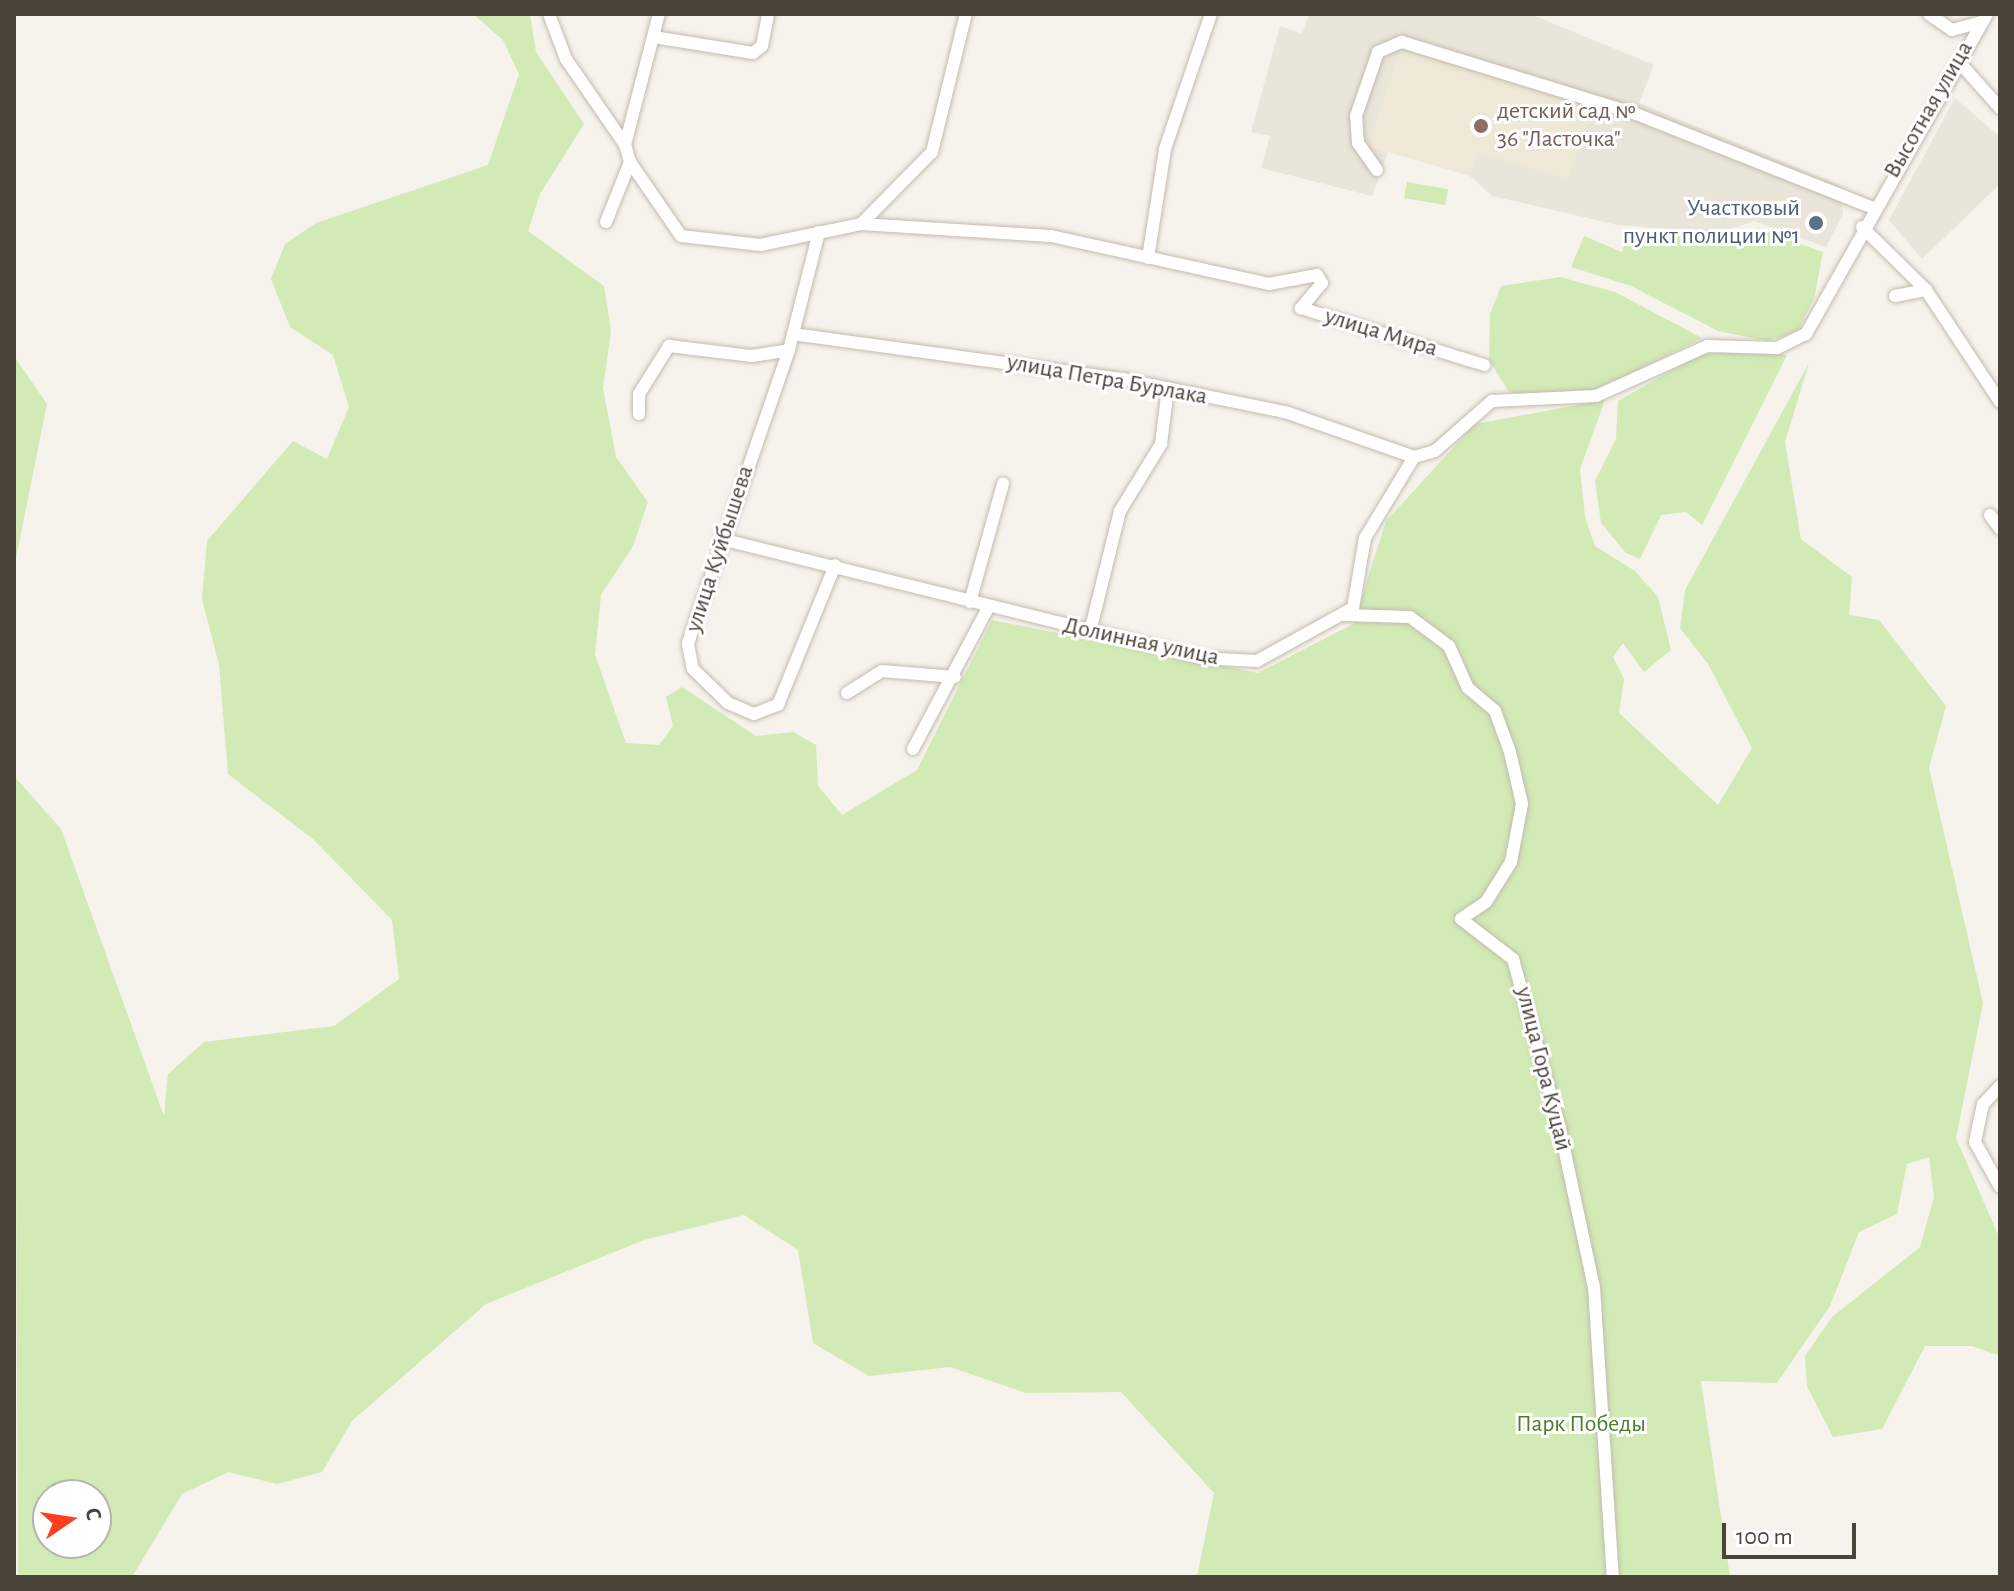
<!DOCTYPE html>
<meta charset="utf-8">
<style>
body{margin:0}
#map{position:relative;width:2014px;height:1591px;overflow:hidden;background:#f6f3ec;font-family:"Alegreya Sans",sans-serif}
div>[style]{position:absolute}
.residential>*{inset:0;background:#eae5da}
.education>*{inset:0;background:#efe8d6}
.green>*{inset:0;background:#d2eab5}
.roads{filter:drop-shadow(0 0 2px #c2bbae) drop-shadow(0 0 2px #c2bbae)}
.minor>*{height:12px;margin:-6px;padding:0 6px;transform-origin:6px;border-radius:6px;background:#fff}
.dots>*{width:22px;height:22px;translate:-50% -50%;box-sizing:border-box;border:4px solid #fff;border-radius:50%}
span{translate:-50% -50%;white-space:nowrap;text-align:center;line-height:1.15;-webkit-text-stroke:6px #fff;paint-order:stroke}
.street-label{font-size:24px;color:#4b4439}
.education-label{font-size:24px;color:#785e54}
.left{translate:0 -50%;text-align:left}
.service-label{font-size:24px;color:#4e5e75}
.right{translate:-100% -50%;text-align:right}
.park-label{font-size:24px;color:#4a7f2a}
.frame{position:absolute;inset:0;border:16px solid #4b4439;pointer-events:none}
.north{position:absolute;left:32px;top:1479px;width:80px;height:80px;box-sizing:border-box;background:#fff;border:2px solid #b7b4b0;border-radius:50%;rotate:77deg;font-size:22px;font-weight:700;line-height:32px;text-align:center;color:#4b4439}
.north::after{content:'';display:block;margin:auto;width:28px;height:36px;background:#fc3f1d;clip-path:polygon(50% 0,100% 100%,50% 72%,0 100%)}
.scale{position:absolute;left:1722px;top:1523px;width:134px;height:36px;box-sizing:border-box;border:4px solid #4b4439;border-top:0;padding-left:10px;font-size:24px;line-height:28px;white-space:nowrap;color:#4b4439;-webkit-text-stroke:6px #fff;paint-order:stroke}
</style>
<div id="map">
<div class="residential">
<i style="clip-path:polygon(1309px 14px,1530px 14px,1654px 65px,1639px 103px,1840px 185px,1843px 214px,1826px 247px,1754px 221px,1719px 233px,1618px 225px,1492px 196px,1470px 176px,1477px 152px,1593px 107px,1368px 145px,1388px 152px,1372px 196px,1261px 168px,1270px 136px,1251px 132px,1280px 26px,1302px 34px)"></i>
<i style="clip-path:polygon(1955px 98px,2000px 137px,2000px 184px,1922px 259px,1889px 220px)"></i>
</div>
<div class="education">
<i style="clip-path:polygon(1401px 48px,1594px 107px,1567px 179px,1478px 152px,1470px 176px,1368px 146px)"></i>
</div>
<div class="green">
<i style="clip-path:polygon(evenodd,473px 14px,530px 14px,536px 52px,584px 124px,540px 194px,528px 231px,604px 286px,611px 331px,603px 388px,616px 457px,648px 502px,633px 546px,601px 595px,595px 655px,626px 743px,659px 745px,673px 726px,666px 697px,682px 687px,756px 736px,793px 732px,816px 745px,818px 786px,842px 815px,917px 770px,992px 620px,1258px 673px,1353px 624px,1386px 521px,1475px 424px,1605px 400px,1580px 469px,1585px 517px,1595px 546px,1635px 571px,1658px 597px,1671px 650px,1644px 672px,1623px 643px,1613px 657px,1624px 679px,1619px 713px,1718px 805px,1752px 748px,1708px 664px,1680px 628px,1685px 590px,1809px 363px,1785px 442px,1801px 539px,1852px 577px,1849px 615px,1879px 620px,1946px 706px,1929px 768px,1983px 1003px,1956px 1138px,2000px 1239px,2000px 1356px,1972px 1346px,1925px 1346px,1882px 1429px,1833px 1437px,1807px 1386px,1805px 1356px,1832px 1317px,1920px 1247px,1934px 1197px,1929px 1157px,1907px 1164px,1897px 1214px,1859px 1232px,1830px 1306px,1777px 1383px,1701px 1381px,1730px 1577px,1197px 1577px,1214px 1493px,1121px 1392px,1026px 1393px,950px 1367px,869px 1376px,813px 1343px,798px 1250px,744px 1215px,644px 1240px,486px 1304px,352px 1421px,322px 1472px,277px 1484px,228px 1472px,182px 1494px,132px 1577px,18px 1577px,14px 776px,61px 829px,164px 1116px,168px 1074px,204px 1042px,334px 1026px,399px 979px,392px 920px,313px 839px,228px 774px,219px 665px,202px 599px,207px 541px,293px 441px,327px 459px,349px 407px,333px 355px,290px 327px,271px 279px,285px 244px,316px 223px,488px 165px,519px 74px,503px 40px,473px 14px,48px 1495px,96px 1495px,96px 1543px,48px 1543px,48px 1495px)"></i>
<i style="clip-path:polygon(1407px 182px,1448px 189px,1445px 205px,1404px 198px)"></i>
<i style="clip-path:polygon(1757px 228px,1823px 252px,1814px 299px,1797px 332px,1767px 341px,1718px 331px,1631px 286px,1571px 267px,1584px 236px,1622px 252px,1629px 229px,1748px 242px)"></i>
<i style="clip-path:polygon(1560px 277px,1615px 292px,1702px 338px,1604px 387px,1561px 398px,1509px 392px,1489px 360px,1490px 314px,1501px 286px)"></i>
<i style="clip-path:polygon(1748px 349px,1787px 355px,1702px 525px,1686px 512px,1661px 515px,1640px 559px,1626px 553px,1601px 523px,1595px 481px,1616px 439px,1618px 401px,1699px 355px)"></i>
<i style="clip-path:polygon(14px 356px,47px 404px,14px 568px)"></i>
</div>
<div class="roads">
<div class="minor">
<i style="left:549px;top:14px;width:48px;rotate:69.3deg"></i>
<i style="left:566px;top:59px;width:104px;rotate:55.5deg"></i>
<i style="left:1929px;top:14px;width:28px;rotate:35deg"></i>
<i style="left:1952px;top:30px;width:28px;rotate:-15deg"></i>
<i style="left:654px;top:37px;width:100px;rotate:9.2deg"></i>
<i style="left:753px;top:53px;width:11px;rotate:-38deg"></i>
<i style="left:762px;top:46px;width:33px;rotate:-79deg"></i>
<i style="left:1959px;top:62px;width:62px;rotate:48.3deg"></i>
<i style="left:630px;top:162px;width:90px;rotate:55.4deg"></i>
<i style="left:681px;top:236px;width:80px;rotate:6.5deg"></i>
<i style="left:760px;top:245px;width:103px;rotate:-11.7deg"></i>
<i style="left:861px;top:224px;width:101px;rotate:-45.4deg"></i>
<i style="left:932px;top:152px;width:142px;rotate:-76.2deg"></i>
<i style="left:1377px;top:170px;width:33px;rotate:-125deg"></i>
<i style="left:1358px;top:143px;width:27px;rotate:-94deg"></i>
<i style="left:1356px;top:116px;width:68px;rotate:-71deg"></i>
<i style="left:1378px;top:52px;width:26px;rotate:-23deg"></i>
<i style="left:1402px;top:42px;width:245px;rotate:17.1deg"></i>
<i style="left:1636px;top:114px;width:255px;rotate:21.6deg"></i>
<i style="left:606px;top:222px;width:65px;rotate:-68.2deg"></i>
<i style="left:630px;top:162px;width:18px;rotate:-106deg"></i>
<i style="left:625px;top:145px;width:135px;rotate:-75.5deg"></i>
<i style="left:861px;top:224px;width:190px;rotate:3.6deg"></i>
<i style="left:1051px;top:236px;width:223px;rotate:12.4deg"></i>
<i style="left:1269px;top:284px;width:49px;rotate:-10.6deg"></i>
<i style="left:1317px;top:275px;width:9px;rotate:58deg"></i>
<i style="left:1322px;top:283px;width:33px;rotate:130deg"></i>
<i style="left:1301px;top:308px;width:192px;rotate:17.3deg"></i>
<i style="left:1862px;top:227px;width:90px;rotate:44.5deg"></i>
<i style="left:1926px;top:290px;width:134px;rotate:56.5deg"></i>
<i style="left:819px;top:232px;width:122px;rotate:104.3deg"></i>
<i style="left:789px;top:350px;width:311px;rotate:109deg"></i>
<i style="left:688px;top:644px;width:25px;rotate:79deg"></i>
<i style="left:693px;top:669px;width:49px;rotate:44.2deg"></i>
<i style="left:728px;top:703px;width:28px;rotate:23deg"></i>
<i style="left:754px;top:714px;width:26px;rotate:-21deg"></i>
<i style="left:778px;top:705px;width:151px;rotate:-67.8deg"></i>
<i style="left:1148px;top:258px;width:110px;rotate:-81.1deg"></i>
<i style="left:1165px;top:149px;width:143px;rotate:-71.2deg"></i>
<i style="left:1895px;top:296px;width:32px;rotate:-11deg"></i>
<i style="left:793px;top:334px;width:333px;rotate:7.8deg"></i>
<i style="left:1123px;top:379px;width:168px;rotate:11.6deg"></i>
<i style="left:1288px;top:413px;width:133px;rotate:19.2deg"></i>
<i style="left:639px;top:414px;width:20px;rotate:-90deg"></i>
<i style="left:639px;top:394px;width:57px;rotate:-58deg"></i>
<i style="left:669px;top:346px;width:84px;rotate:6.9deg"></i>
<i style="left:752px;top:356px;width:37px;rotate:-9deg"></i>
<i style="left:1990px;top:515px;width:17px;rotate:54deg"></i>
<i style="left:721px;top:539px;width:496px;rotate:13.9deg"></i>
<i style="left:1202px;top:658px;width:55px;rotate:3.1deg"></i>
<i style="left:1257px;top:661px;width:110px;rotate:-28.9deg"></i>
<i style="left:1353px;top:608px;width:71px;rotate:-80.3deg"></i>
<i style="left:1365px;top:538px;width:95px;rotate:-58.8deg"></i>
<i style="left:1414px;top:457px;width:22px;rotate:-16deg"></i>
<i style="left:1435px;top:451px;width:76px;rotate:-41.3deg"></i>
<i style="left:1492px;top:401px;width:104px;rotate:-2.8deg"></i>
<i style="left:1596px;top:396px;width:122px;rotate:-24.2deg"></i>
<i style="left:1707px;top:346px;width:70px;rotate:1.6deg"></i>
<i style="left:1777px;top:348px;width:32px;rotate:-26deg"></i>
<i style="left:1806px;top:334px;width:368px;rotate:-60.5deg"></i>
<i style="left:970px;top:602px;width:123px;rotate:-74.4deg"></i>
<i style="left:1344px;top:615px;width:66px;rotate:1.7deg"></i>
<i style="left:1410px;top:617px;width:49px;rotate:36.6deg"></i>
<i style="left:1449px;top:646px;width:46px;rotate:65.7deg"></i>
<i style="left:1468px;top:688px;width:35px;rotate:40deg"></i>
<i style="left:1495px;top:711px;width:44px;rotate:69.9deg"></i>
<i style="left:1510px;top:752px;width:53px;rotate:77deg"></i>
<i style="left:1522px;top:804px;width:59px;rotate:100.7deg"></i>
<i style="left:1511px;top:862px;width:47px;rotate:122deg"></i>
<i style="left:1486px;top:902px;width:30px;rotate:146deg"></i>
<i style="left:1461px;top:919px;width:66px;rotate:37.6deg"></i>
<i style="left:1513px;top:959px;width:176px;rotate:74.5deg"></i>
<i style="left:1560px;top:1129px;width:162px;rotate:77.9deg"></i>
<i style="left:1594px;top:1287px;width:291px;rotate:86.3deg"></i>
<i style="left:1090px;top:632px;width:125px;rotate:-76.1deg"></i>
<i style="left:1120px;top:511px;width:79px;rotate:-58.5deg"></i>
<i style="left:1161px;top:444px;width:56px;rotate:-82.9deg"></i>
<i style="left:847px;top:693px;width:41px;rotate:-32.2deg"></i>
<i style="left:882px;top:671px;width:73px;rotate:4.7deg"></i>
<i style="left:913px;top:749px;width:160px;rotate:-62deg"></i>
<i style="left:2000px;top:1086px;width:25px;rotate:133deg"></i>
<i style="left:1983px;top:1104px;width:39px;rotate:102deg"></i>
<i style="left:1975px;top:1142px;width:51px;rotate:60.9deg"></i>
</div>
</div>
<div class="dots">
<i style="left:1481px;top:126px;background:#8d6e63"></i>
<i style="left:1816px;top:223px;background:#5c6f8a"></i>
</div>
<div class="street-label">
<span style="left:1929px;top:110px;rotate:-60deg">Высотная улица</span>
<span style="left:1381px;top:333px;rotate:17deg">улица Мира</span>
<span style="left:1107px;top:380px;rotate:10deg">улица Петра Бурлака</span>
<span style="left:720px;top:549px;rotate:-72deg">улица Куйбышева</span>
<span style="left:1141px;top:642px;rotate:12deg">Долинная улица</span>
<span style="left:1543px;top:1069px;rotate:76deg">улица Гора Куцай</span>
</div>
<div class="education-label">
<span class="left" style="left:1497px;top:126px">детский сад №<br>36 "Ласточка"</span>
</div>
<div class="service-label">
<span class="right" style="left:1800px;top:223px">Участковый<br>пункт полиции №1</span>
</div>
<div class="park-label">
<span style="left:1581px;top:1425px">Парк Победы</span>
</div>
<div class="frame"></div>
<div class="north">С</div>
<div class="scale">100 m</div>
</div>
